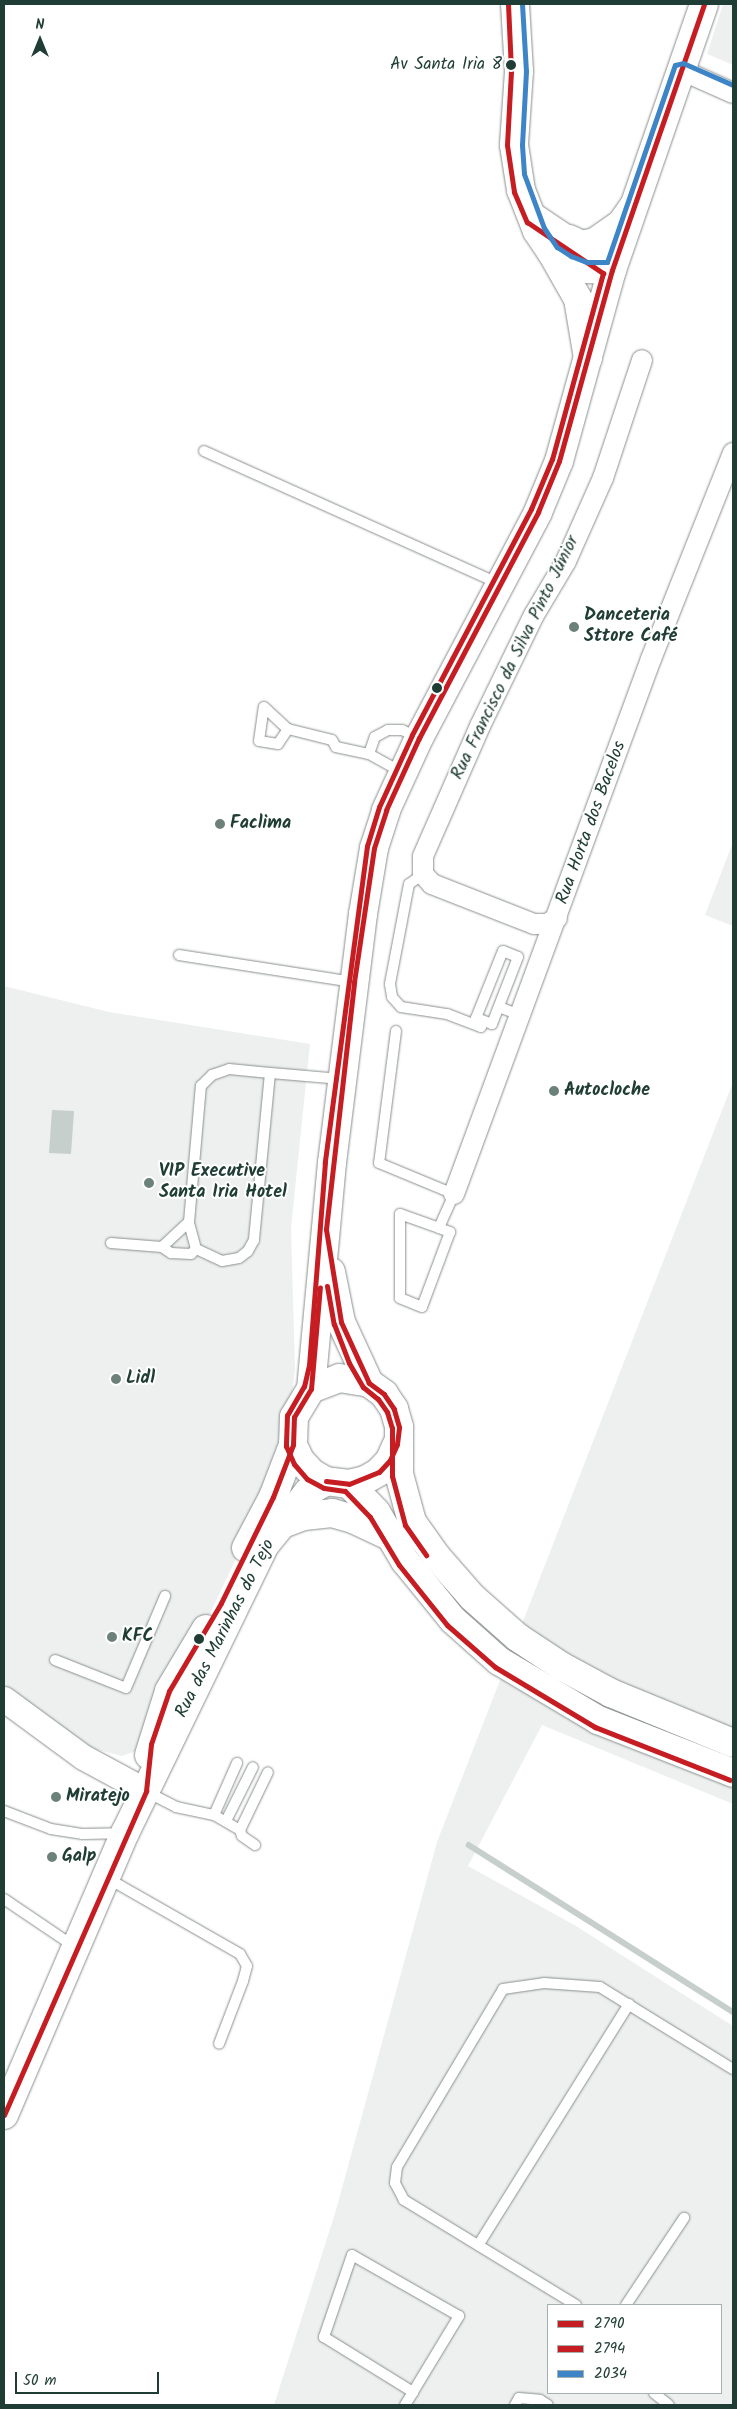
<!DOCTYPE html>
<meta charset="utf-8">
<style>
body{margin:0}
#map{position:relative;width:737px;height:2409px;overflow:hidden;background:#fff;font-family:Kalam,sans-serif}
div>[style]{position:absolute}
.built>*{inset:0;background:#edf0ef}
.water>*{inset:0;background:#c7cfcd}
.stream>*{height:5.5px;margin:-2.75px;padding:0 2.75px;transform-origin:2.75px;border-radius:2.75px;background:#c7cfcd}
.roads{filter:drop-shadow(0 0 1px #898f8d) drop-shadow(0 0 1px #898f8d)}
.service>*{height:10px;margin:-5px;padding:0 5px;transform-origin:5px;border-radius:5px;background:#fff}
.minor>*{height:20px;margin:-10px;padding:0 10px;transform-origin:10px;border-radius:10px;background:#fff}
.tertiary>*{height:25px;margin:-12.5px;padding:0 12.5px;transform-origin:12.5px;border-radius:12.5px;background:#fff}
.secondary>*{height:28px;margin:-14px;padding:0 14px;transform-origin:14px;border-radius:14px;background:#fff}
.primary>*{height:28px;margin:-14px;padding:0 14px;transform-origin:14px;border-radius:14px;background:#fff}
.bus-1>*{height:5px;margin:-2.5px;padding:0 2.5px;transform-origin:2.5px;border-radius:2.5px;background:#c61d23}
.bus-2>*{height:5px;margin:-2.5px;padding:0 2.5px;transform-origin:2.5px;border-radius:2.5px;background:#c61d23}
.bus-3>*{height:5px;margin:-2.5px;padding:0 2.5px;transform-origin:2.5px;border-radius:2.5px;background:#3d85c6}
.dots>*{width:14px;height:14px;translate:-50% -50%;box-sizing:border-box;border:2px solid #fff;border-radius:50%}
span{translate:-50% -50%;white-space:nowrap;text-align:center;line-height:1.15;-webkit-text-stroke:4px #fff;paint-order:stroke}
.bus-label{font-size:17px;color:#1f3d34}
.right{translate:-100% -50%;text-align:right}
.poi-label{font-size:18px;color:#1f3d34;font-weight:700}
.left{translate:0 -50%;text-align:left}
.street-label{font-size:18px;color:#1f3d34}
.frame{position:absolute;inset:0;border:5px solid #1f3d34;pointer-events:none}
.legend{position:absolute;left:547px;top:2304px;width:175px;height:90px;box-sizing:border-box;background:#fff;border:1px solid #a5b1ae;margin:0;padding:6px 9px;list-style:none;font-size:15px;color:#1f3d34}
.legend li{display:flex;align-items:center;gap:10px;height:25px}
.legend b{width:25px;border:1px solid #a5b1ae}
.north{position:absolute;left:15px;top:15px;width:50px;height:50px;-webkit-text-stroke:4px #fff;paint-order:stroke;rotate:0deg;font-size:14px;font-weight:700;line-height:20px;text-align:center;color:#1f3d34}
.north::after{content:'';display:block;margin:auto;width:18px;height:22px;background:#1f3d34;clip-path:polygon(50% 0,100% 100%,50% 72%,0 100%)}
.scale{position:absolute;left:15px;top:2372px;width:144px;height:22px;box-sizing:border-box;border:2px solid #1f3d34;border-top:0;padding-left:6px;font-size:15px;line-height:18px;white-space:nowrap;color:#1f3d34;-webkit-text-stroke:4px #fff;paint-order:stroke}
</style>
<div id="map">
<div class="built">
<i style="clip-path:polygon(723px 4px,733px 4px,733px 65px,707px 54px)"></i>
<i style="clip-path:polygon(733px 842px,733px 926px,705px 915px)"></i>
<i style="clip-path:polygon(4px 986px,109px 1012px,310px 1044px,291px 1228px,295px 1369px,289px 1420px,258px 1512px,147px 1747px,122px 1756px,91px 1748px,4px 1685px)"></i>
<i style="clip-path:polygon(evenodd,733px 1082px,733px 1804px,542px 1725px,468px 1866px,576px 1926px,733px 2026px,733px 2405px,274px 2405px,336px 2210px,437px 1842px,733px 1082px,548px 2305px,721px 2305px,721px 2393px,548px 2393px,548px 2305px)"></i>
</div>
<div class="water">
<i style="clip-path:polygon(52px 1110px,74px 1111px,71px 1154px,49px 1153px)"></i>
</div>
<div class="stream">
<i style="left:469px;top:1845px;width:312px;rotate:32.3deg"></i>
</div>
<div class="roads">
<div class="service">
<i style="left:204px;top:451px;width:325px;rotate:24.2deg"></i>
<i style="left:288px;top:729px;width:18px;rotate:124deg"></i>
<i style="left:278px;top:744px;width:19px;rotate:-171deg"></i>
<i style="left:259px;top:741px;width:34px;rotate:-82deg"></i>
<i style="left:264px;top:707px;width:33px;rotate:43deg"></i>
<i style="left:288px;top:729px;width:45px;rotate:14deg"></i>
<i style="left:332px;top:740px;width:8px;rotate:60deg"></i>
<i style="left:336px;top:747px;width:34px;rotate:12deg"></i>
<i style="left:369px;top:754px;width:38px;rotate:29deg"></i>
<i style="left:369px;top:754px;width:18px;rotate:-71deg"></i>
<i style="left:375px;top:737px;width:15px;rotate:-28deg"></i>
<i style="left:388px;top:730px;width:14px"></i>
<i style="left:402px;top:730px;width:17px;rotate:25deg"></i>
<i style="left:423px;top:874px;width:17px;rotate:144deg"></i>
<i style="left:409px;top:884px;width:102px;rotate:100.8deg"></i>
<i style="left:390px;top:984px;width:13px;rotate:81deg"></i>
<i style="left:392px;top:997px;width:13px;rotate:48deg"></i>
<i style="left:401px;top:1007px;width:47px;rotate:8.7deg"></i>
<i style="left:447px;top:1014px;width:36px;rotate:21deg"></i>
<i style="left:481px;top:1027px;width:6px;rotate:-72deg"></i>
<i style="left:503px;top:951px;width:16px;rotate:22deg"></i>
<i style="left:518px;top:957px;width:72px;rotate:111.2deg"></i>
<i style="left:492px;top:1024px;width:17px;rotate:-159deg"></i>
<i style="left:476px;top:1018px;width:72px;rotate:-68.1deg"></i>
<i style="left:179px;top:955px;width:176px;rotate:8.8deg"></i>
<i style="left:499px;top:1007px;width:22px;rotate:21deg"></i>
<i style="left:396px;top:1031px;width:133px;rotate:97.3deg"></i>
<i style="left:379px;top:1163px;width:81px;rotate:22.5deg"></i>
<i style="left:454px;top:1194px;width:37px;rotate:114deg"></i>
<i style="left:439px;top:1228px;width:12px;rotate:20deg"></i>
<i style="left:450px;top:1232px;width:80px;rotate:110.5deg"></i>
<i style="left:422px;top:1307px;width:24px;rotate:-158deg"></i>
<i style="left:400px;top:1298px;width:84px;rotate:-90deg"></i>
<i style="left:400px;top:1214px;width:41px;rotate:19.7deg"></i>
<i style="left:270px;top:1073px;width:168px;rotate:95.5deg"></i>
<i style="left:254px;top:1240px;width:13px;rotate:119deg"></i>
<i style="left:248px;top:1251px;width:11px;rotate:142deg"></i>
<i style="left:239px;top:1258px;width:17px;rotate:170deg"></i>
<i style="left:222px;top:1261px;width:29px;rotate:-155deg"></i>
<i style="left:196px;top:1249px;width:28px;rotate:-105deg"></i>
<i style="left:189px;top:1222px;width:137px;rotate:-85deg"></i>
<i style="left:201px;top:1086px;width:16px;rotate:-45deg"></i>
<i style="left:212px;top:1075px;width:18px;rotate:-19deg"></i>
<i style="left:229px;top:1069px;width:41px;rotate:5.6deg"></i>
<i style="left:270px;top:1073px;width:72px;rotate:4.8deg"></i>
<i style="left:111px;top:1243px;width:51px;rotate:4.5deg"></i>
<i style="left:162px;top:1247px;width:11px;rotate:34deg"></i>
<i style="left:171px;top:1253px;width:20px;rotate:3deg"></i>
<i style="left:191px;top:1254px;width:7px;rotate:-45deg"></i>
<i style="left:162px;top:1247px;width:37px;rotate:-43deg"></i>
<i style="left:55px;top:1660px;width:76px;rotate:21.5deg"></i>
<i style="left:126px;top:1688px;width:100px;rotate:-67deg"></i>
<i style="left:147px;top:1792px;width:33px;rotate:27deg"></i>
<i style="left:176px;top:1807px;width:39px;rotate:12deg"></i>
<i style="left:214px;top:1815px;width:30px;rotate:30deg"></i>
<i style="left:240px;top:1830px;width:6px;rotate:72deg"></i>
<i style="left:242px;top:1836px;width:16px;rotate:35deg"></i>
<i style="left:4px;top:1811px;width:50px;rotate:21deg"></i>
<i style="left:51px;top:1829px;width:31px;rotate:9deg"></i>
<i style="left:82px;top:1834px;width:39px;rotate:-1deg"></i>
<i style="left:214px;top:1815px;width:57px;rotate:-66.1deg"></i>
<i style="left:226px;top:1821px;width:60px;rotate:-63.4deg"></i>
<i style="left:240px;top:1830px;width:64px;rotate:-64.2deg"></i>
<i style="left:107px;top:1878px;width:153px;rotate:29.7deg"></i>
<i style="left:240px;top:1954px;width:14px;rotate:60deg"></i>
<i style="left:247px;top:1966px;width:16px;rotate:105deg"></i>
<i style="left:243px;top:1981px;width:67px;rotate:110.9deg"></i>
<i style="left:4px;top:1899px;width:86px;rotate:34.1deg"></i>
<i style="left:479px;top:2244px;width:283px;rotate:-58deg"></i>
<i style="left:576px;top:2305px;width:202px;rotate:-148.6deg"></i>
<i style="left:404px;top:2200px;width:19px;rotate:-118deg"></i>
<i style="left:395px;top:2183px;width:16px;rotate:-83deg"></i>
<i style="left:397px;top:2167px;width:207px;rotate:-59.2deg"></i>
<i style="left:503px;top:1989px;width:41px;rotate:-8.3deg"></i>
<i style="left:544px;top:1983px;width:56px;rotate:4.1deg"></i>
<i style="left:600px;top:1987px;width:156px;rotate:31.7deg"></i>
<i style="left:626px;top:2305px;width:105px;rotate:-56.3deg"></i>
<i style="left:654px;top:2393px;width:19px;rotate:39deg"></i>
<i style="left:405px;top:2405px;width:15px;rotate:-58deg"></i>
<i style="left:413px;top:2392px;width:89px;rotate:-58.8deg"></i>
<i style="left:459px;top:2316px;width:123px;rotate:-150.3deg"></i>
<i style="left:352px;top:2255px;width:87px;rotate:108.9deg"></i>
<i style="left:324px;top:2337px;width:105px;rotate:31.7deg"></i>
<i style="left:515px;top:2405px;width:8px;rotate:-60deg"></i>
<i style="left:519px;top:2398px;width:21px;rotate:5deg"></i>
<i style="left:540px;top:2400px;width:9px;rotate:32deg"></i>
</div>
<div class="minor">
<i style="left:681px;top:70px;width:57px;rotate:23.9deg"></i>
<i style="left:557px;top:918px;width:12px;rotate:149deg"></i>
<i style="left:547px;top:924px;width:13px;rotate:180deg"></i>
<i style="left:534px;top:924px;width:110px;rotate:-158.6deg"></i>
<i style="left:432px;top:884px;width:13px;rotate:-132deg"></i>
<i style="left:423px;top:874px;width:18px;rotate:-90deg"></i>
<i style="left:423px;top:856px;width:142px;rotate:-66.3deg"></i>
<i style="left:480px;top:726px;width:123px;rotate:-64.1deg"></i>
<i style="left:534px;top:615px;width:63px;rotate:-59.3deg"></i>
<i style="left:566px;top:561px;width:91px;rotate:-66deg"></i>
<i style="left:603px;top:478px;width:124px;rotate:-71.7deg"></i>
<i style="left:454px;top:1194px;width:570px;rotate:-69.79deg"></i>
<i style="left:651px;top:659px;width:222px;rotate:-68.3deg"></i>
</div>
<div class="tertiary">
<i style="left:4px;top:1699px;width:98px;rotate:36.3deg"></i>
<i style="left:83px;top:1757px;width:72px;rotate:28.4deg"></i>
</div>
<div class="secondary">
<i style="left:515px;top:4px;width:67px;rotate:86.6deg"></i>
<i style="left:519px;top:71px;width:74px;rotate:93.9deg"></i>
<i style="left:514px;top:145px;width:46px;rotate:81.2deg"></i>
<i style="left:521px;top:190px;width:44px;rotate:68.7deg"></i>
<i style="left:537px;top:231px;width:27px;rotate:56deg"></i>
<i style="left:552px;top:253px;width:19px;rotate:32deg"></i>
<i style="left:568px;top:263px;width:19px;rotate:18deg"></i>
<i style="left:586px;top:269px;width:26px;rotate:2deg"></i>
<i style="left:533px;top:217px;width:92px;rotate:33.9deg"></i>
<i style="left:569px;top:239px;width:14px;rotate:25deg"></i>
<i style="left:582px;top:245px;width:13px;rotate:-13deg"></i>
<i style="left:595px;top:242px;width:32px;rotate:-35deg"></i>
<i style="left:621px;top:224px;width:21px;rotate:-55deg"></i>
<i style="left:552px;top:253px;width:53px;rotate:60.5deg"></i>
<i style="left:578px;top:299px;width:60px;rotate:80.4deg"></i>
</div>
<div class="primary">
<i style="left:331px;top:1272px;width:51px;rotate:78.7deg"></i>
<i style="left:341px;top:1322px;width:67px;rotate:65.3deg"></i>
<i style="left:311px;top:1389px;width:227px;rotate:-84.7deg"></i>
<i style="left:332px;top:1163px;width:251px;rotate:-82.9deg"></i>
<i style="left:363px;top:914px;width:67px;rotate:-80.5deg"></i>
<i style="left:374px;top:848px;width:40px;rotate:-72deg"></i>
<i style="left:386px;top:810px;width:79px;rotate:-65.4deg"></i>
<i style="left:419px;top:738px;width:255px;rotate:-62.2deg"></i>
<i style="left:538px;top:512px;width:55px;rotate:-67.6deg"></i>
<i style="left:559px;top:461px;width:198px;rotate:-74.5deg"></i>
<i style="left:612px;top:270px;width:281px;rotate:-70.9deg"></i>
<i style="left:397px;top:1444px;width:17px;rotate:114deg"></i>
<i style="left:390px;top:1460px;width:16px;rotate:133deg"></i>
<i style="left:379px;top:1472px;width:16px;rotate:150deg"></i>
<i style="left:365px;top:1480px;width:16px;rotate:166deg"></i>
<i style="left:349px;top:1484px;width:23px;rotate:-173deg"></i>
<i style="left:326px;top:1481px;width:16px;rotate:-150deg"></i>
<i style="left:312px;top:1473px;width:18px;rotate:-133deg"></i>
<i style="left:300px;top:1460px;width:17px;rotate:-115deg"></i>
<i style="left:293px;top:1445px;width:28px;rotate:-88deg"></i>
<i style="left:294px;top:1417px;width:33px;rotate:-59deg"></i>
<i style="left:311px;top:1389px;width:30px;rotate:-21deg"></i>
<i style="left:339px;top:1378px;width:30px;rotate:9deg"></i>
<i style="left:369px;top:1383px;width:19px;rotate:36deg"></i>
<i style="left:384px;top:1394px;width:18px;rotate:56deg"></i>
<i style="left:394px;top:1409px;width:19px;rotate:74deg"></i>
<i style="left:399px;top:1427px;width:47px;rotate:90deg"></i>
<i style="left:399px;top:1474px;width:50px;rotate:74.8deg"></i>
<i style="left:412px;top:1522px;width:43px;rotate:54.5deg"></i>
<i style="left:437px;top:1557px;width:53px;rotate:48.8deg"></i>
<i style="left:472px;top:1597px;width:60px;rotate:41.6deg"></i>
<i style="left:517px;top:1637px;width:53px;rotate:33.4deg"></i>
<i style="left:561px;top:1666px;width:57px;rotate:28.4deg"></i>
<i style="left:611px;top:1693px;width:132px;rotate:22.3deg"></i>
<i style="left:349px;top:1484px;width:39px;rotate:46deg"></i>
<i style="left:376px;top:1512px;width:57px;rotate:59.4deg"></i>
<i style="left:405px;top:1561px;width:76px;rotate:50.9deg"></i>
<i style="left:453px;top:1620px;width:62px;rotate:41.7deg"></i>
<i style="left:499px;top:1661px;width:115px;rotate:30.8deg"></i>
<i style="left:598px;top:1720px;width:145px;rotate:21.4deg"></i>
<i style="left:280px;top:1525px;width:26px;rotate:-21deg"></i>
<i style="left:304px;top:1516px;width:28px;rotate:-6deg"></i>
<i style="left:332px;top:1513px;width:22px;rotate:16deg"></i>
<i style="left:353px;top:1519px;width:42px;rotate:25.3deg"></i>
<i style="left:246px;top:1548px;width:58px;rotate:-62.1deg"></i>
<i style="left:273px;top:1497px;width:56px;rotate:-69deg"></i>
<i style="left:149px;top:1755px;width:67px;rotate:-72.6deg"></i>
<i style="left:169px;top:1691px;width:72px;rotate:-59.2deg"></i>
<i style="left:4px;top:2115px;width:307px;rotate:-66.8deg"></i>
<i style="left:125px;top:1833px;width:320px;rotate:-64.1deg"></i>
<i style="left:265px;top:1545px;width:68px;rotate:-50.9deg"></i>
<i style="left:308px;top:1492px;width:21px;rotate:-31deg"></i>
</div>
</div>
<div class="bus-1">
<i style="left:311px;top:1389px;width:102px;rotate:-85deg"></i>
<i style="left:326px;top:1481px;width:23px;rotate:7deg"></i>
<i style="left:349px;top:1484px;width:32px;rotate:-22deg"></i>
<i style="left:379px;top:1472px;width:16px;rotate:-47deg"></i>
<i style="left:390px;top:1460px;width:17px;rotate:-66deg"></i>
<i style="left:397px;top:1444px;width:17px;rotate:-83deg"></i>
<i style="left:399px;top:1427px;width:19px;rotate:-106deg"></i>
<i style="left:394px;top:1409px;width:18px;rotate:-124deg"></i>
<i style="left:384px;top:1394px;width:19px;rotate:-144deg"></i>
<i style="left:369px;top:1383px;width:67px;rotate:-114.7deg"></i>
<i style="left:341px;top:1322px;width:94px;rotate:-99.2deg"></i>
<i style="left:326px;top:1229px;width:249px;rotate:-83.5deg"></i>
<i style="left:354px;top:982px;width:135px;rotate:-81.5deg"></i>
<i style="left:374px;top:848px;width:40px;rotate:-72deg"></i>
<i style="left:386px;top:810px;width:79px;rotate:-65.4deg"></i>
<i style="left:419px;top:738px;width:255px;rotate:-62.2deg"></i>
<i style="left:538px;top:512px;width:55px;rotate:-67.6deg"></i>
<i style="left:559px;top:461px;width:198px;rotate:-74.5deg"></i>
<i style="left:612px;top:270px;width:281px;rotate:-70.9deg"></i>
<i style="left:4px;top:2115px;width:354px;rotate:-66.3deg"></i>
<i style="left:146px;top:1791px;width:47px;rotate:-83.9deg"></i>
<i style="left:151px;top:1744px;width:56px;rotate:-71.2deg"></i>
<i style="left:169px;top:1691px;width:102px;rotate:-59.4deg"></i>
<i style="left:221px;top:1603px;width:118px;rotate:-63.9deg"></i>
<i style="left:273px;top:1497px;width:56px;rotate:-69deg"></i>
<i style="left:293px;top:1445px;width:28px;rotate:-88deg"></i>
<i style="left:294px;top:1417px;width:33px;rotate:-59deg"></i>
</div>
<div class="bus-2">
<i style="left:508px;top:4px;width:67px;rotate:87.4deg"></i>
<i style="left:511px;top:71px;width:74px;rotate:93.1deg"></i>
<i style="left:507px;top:145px;width:48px;rotate:81.5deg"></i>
<i style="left:514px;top:192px;width:33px;rotate:67deg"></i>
<i style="left:527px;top:222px;width:92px;rotate:33.9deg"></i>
<i style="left:603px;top:273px;width:193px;rotate:105.3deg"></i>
<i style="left:552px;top:459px;width:54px;rotate:112.8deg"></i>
<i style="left:531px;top:509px;width:255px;rotate:117.8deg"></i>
<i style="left:412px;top:735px;width:79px;rotate:114.6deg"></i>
<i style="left:379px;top:807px;width:41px;rotate:107.1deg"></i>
<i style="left:367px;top:846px;width:319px;rotate:97.6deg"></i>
<i style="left:325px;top:1162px;width:204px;rotate:94.5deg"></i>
<i style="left:309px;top:1365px;width:22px;rotate:103deg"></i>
<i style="left:304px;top:1386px;width:34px;rotate:120deg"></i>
<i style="left:287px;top:1415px;width:31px;rotate:92deg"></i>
<i style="left:286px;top:1446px;width:20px;rotate:66deg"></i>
<i style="left:294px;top:1464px;width:20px;rotate:49deg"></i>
<i style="left:307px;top:1479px;width:19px;rotate:28deg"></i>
<i style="left:324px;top:1488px;width:21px;rotate:8deg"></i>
<i style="left:345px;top:1491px;width:36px;rotate:46deg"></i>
<i style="left:370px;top:1517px;width:56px;rotate:58.9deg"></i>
<i style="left:399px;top:1565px;width:77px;rotate:51.3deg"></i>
<i style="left:447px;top:1625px;width:64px;rotate:41.2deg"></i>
<i style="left:495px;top:1667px;width:117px;rotate:31deg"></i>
<i style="left:595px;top:1727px;width:145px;rotate:21.4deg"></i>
<i style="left:327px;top:1286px;width:39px;rotate:80deg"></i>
<i style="left:334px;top:1324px;width:42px;rotate:69deg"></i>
<i style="left:349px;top:1363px;width:28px;rotate:60deg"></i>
<i style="left:363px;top:1387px;width:19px;rotate:39deg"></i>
<i style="left:378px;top:1399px;width:16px;rotate:55deg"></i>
<i style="left:387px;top:1412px;width:17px;rotate:73deg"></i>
<i style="left:392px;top:1428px;width:48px;rotate:90deg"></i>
<i style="left:392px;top:1476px;width:51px;rotate:75.1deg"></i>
<i style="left:405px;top:1525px;width:37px;rotate:55deg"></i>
</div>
<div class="bus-3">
<i style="left:522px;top:4px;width:67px;rotate:86.6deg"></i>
<i style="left:526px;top:71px;width:74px;rotate:93.1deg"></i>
<i style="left:522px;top:145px;width:29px;rotate:86deg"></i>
<i style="left:524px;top:174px;width:58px;rotate:69.7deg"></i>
<i style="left:544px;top:228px;width:23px;rotate:56deg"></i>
<i style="left:557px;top:247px;width:17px;rotate:33deg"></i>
<i style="left:571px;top:256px;width:17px;rotate:21deg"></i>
<i style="left:587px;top:262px;width:20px"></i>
<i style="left:607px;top:262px;width:208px;rotate:-71deg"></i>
<i style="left:675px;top:65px;width:8px;rotate:-14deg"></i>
<i style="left:683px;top:63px;width:55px;rotate:23.7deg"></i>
</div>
<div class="dots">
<i style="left:511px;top:65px;background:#1f3d34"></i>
<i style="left:574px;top:627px;background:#6d817b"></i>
<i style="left:437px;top:688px;background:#1f3d34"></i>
<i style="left:220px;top:824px;background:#6d817b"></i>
<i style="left:554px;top:1091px;background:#6d817b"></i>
<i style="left:149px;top:1183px;background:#6d817b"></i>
<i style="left:116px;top:1379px;background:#6d817b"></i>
<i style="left:112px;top:1637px;background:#6d817b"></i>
<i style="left:199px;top:1639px;background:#1f3d34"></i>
<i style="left:56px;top:1797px;background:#6d817b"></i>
<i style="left:52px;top:1857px;background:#6d817b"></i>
</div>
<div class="bus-label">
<span class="right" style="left:502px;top:65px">Av Santa Iria 8</span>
</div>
<div class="poi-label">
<span class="left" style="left:584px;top:627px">Danceteria<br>Sttore Café</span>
<span class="left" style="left:230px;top:824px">Faclima</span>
<span class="left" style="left:564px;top:1091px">Autocloche</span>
<span class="left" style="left:159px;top:1183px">VIP Executive<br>Santa Iria Hotel</span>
<span class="left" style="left:126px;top:1379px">Lidl</span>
<span class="left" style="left:122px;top:1637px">KFC</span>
<span class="left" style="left:66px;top:1797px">Miratejo</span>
<span class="left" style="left:62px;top:1857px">Galp</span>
</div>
<div class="street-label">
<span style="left:516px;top:658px;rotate:-64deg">Rua Francisco da Silva Pinto Júnior</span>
<span style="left:592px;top:823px;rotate:-70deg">Rua Horta dos Bacelos</span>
<span style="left:226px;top:1629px;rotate:-63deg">Rua das Marinhas do Tejo</span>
</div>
<div class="frame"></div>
<ul class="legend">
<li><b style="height:6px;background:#c61d23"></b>2790</li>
<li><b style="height:6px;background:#c61d23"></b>2794</li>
<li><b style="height:6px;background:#3d85c6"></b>2034</li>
</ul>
<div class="north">N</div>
<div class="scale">50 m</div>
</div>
